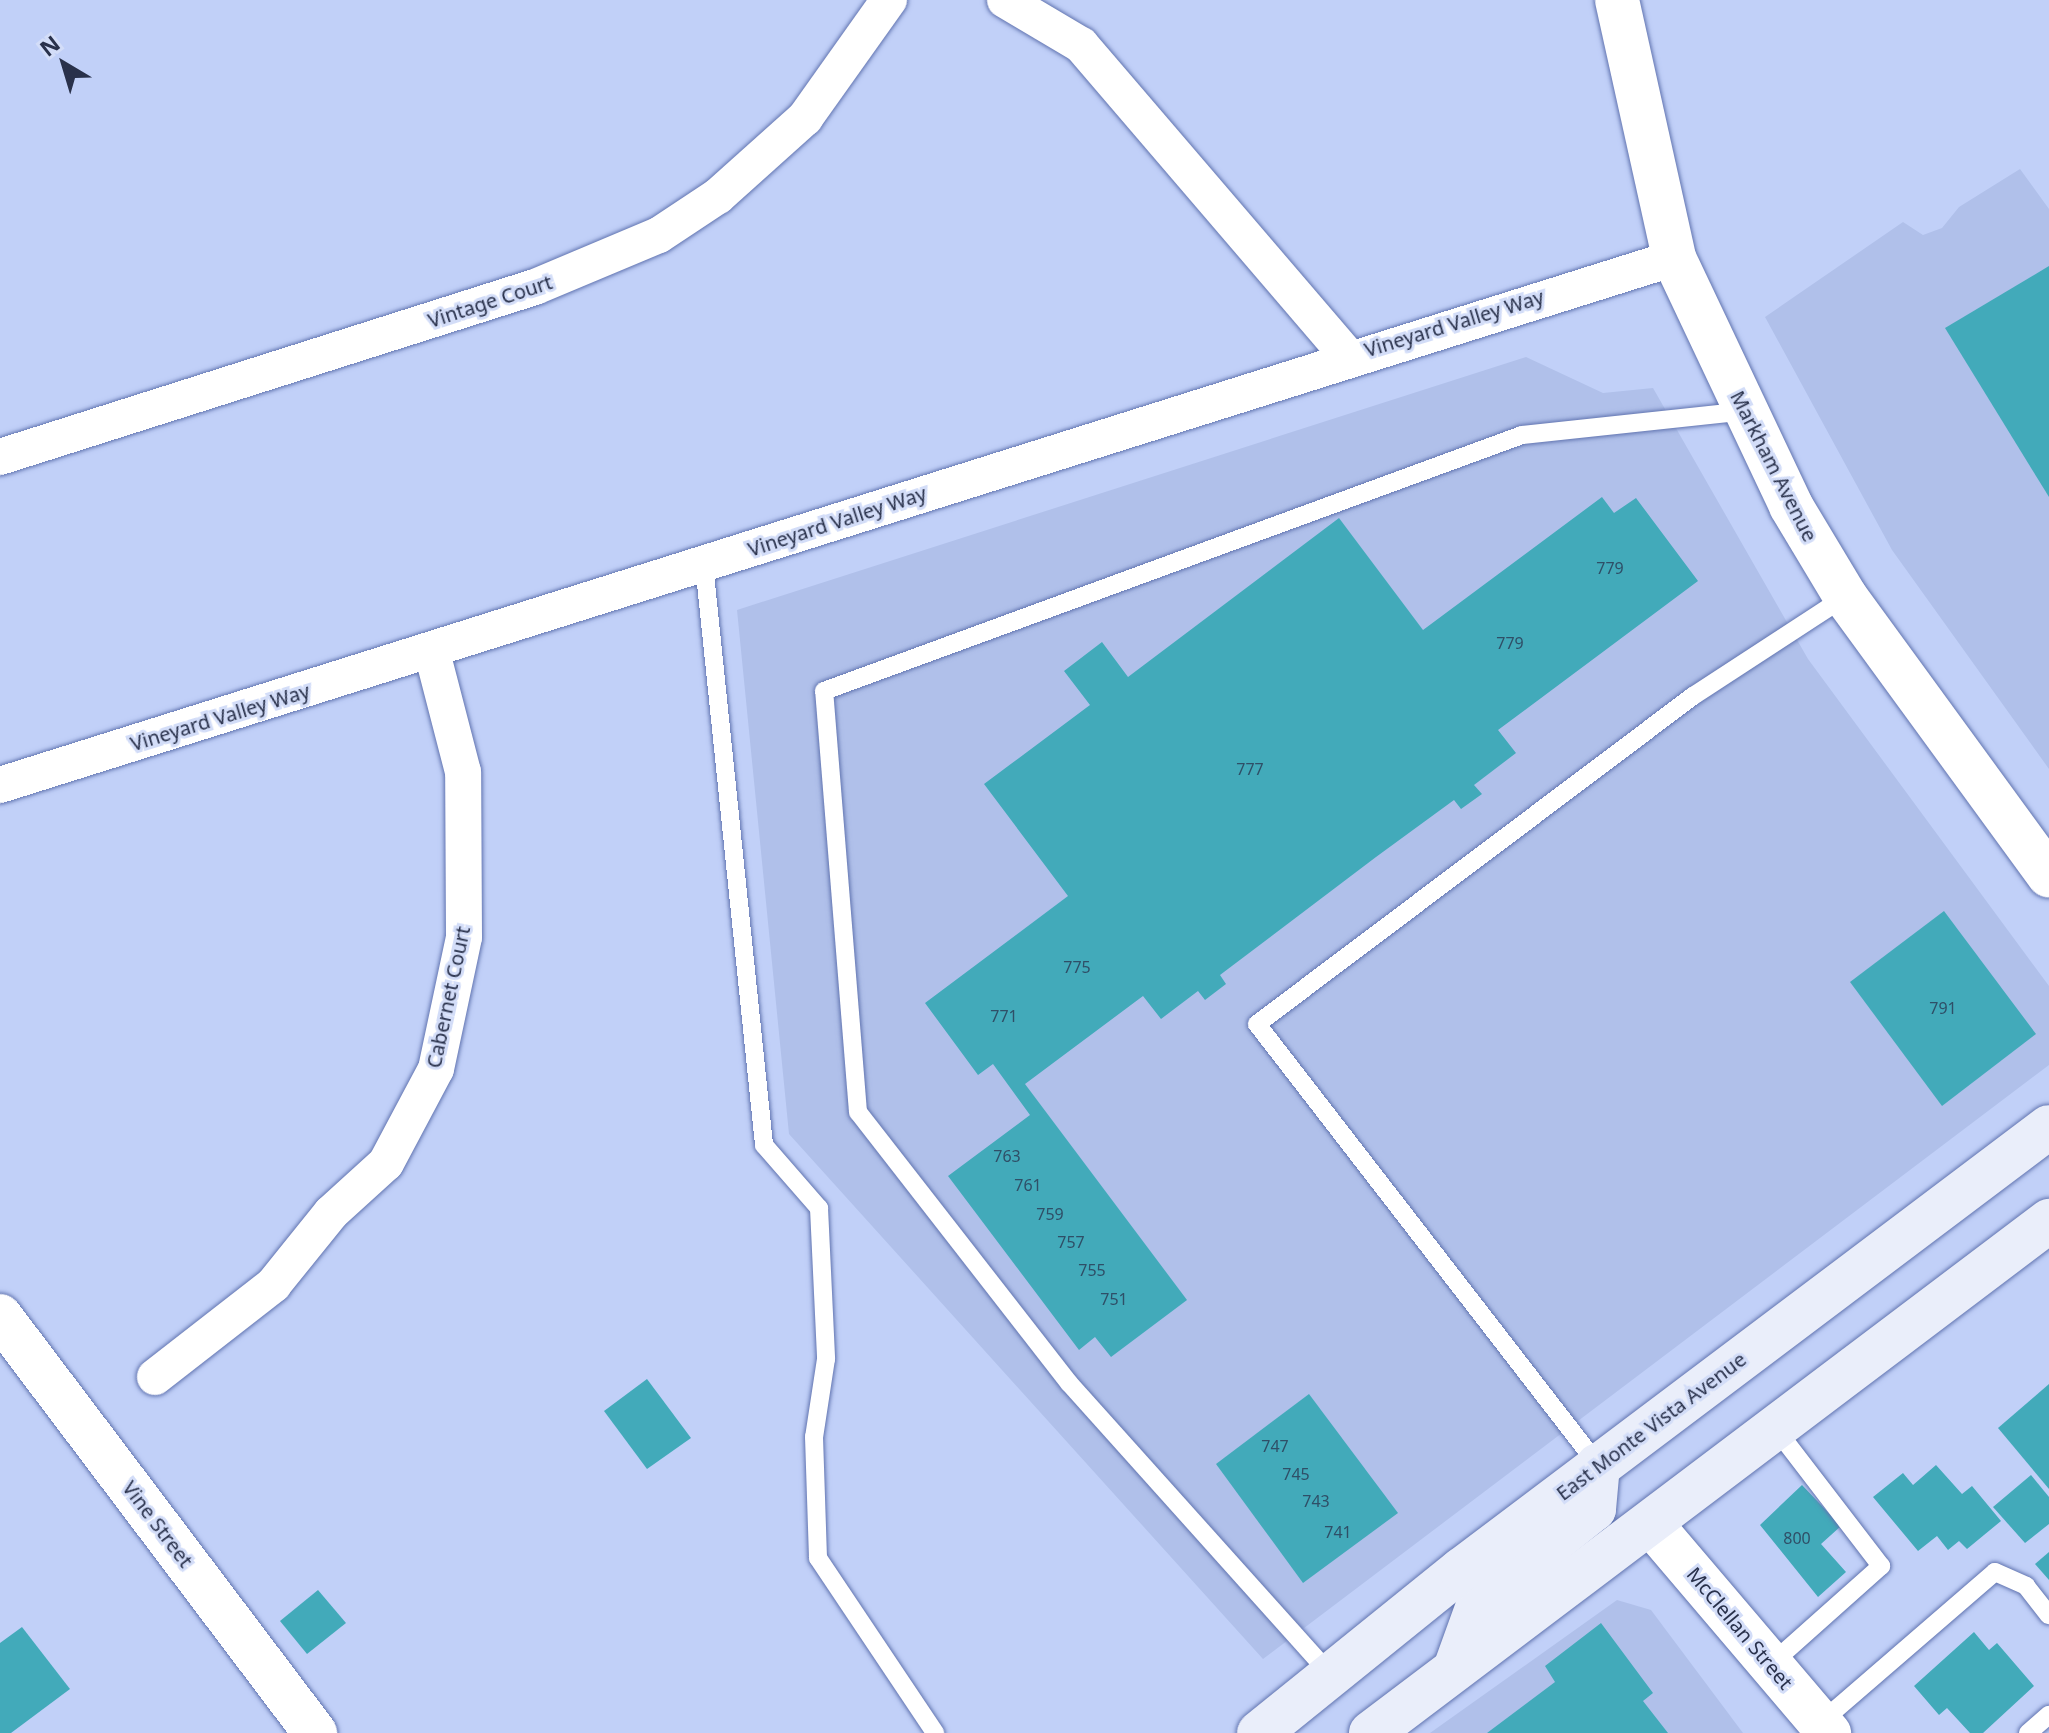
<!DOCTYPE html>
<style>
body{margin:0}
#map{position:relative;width:2049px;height:1733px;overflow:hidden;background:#c1d0f8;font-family:"Noto Sans",sans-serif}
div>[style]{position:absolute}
.built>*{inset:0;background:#b0c0ea}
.building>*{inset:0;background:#42aaba}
.roads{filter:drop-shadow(0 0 2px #6174b0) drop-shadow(0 0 2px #6174b0)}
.service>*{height:18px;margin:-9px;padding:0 9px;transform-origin:9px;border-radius:9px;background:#fff}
.minor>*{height:36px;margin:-18px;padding:0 18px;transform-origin:18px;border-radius:18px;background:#fff}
.tertiary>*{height:44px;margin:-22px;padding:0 22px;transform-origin:22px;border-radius:22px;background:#fff}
.secondary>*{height:44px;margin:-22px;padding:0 22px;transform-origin:22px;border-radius:22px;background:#eaeefa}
span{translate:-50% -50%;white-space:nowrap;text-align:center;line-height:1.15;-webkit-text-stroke:6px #d3ddf8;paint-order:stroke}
.number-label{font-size:16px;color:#2f4f67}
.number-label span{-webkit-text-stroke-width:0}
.street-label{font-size:20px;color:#29314b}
.north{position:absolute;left:24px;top:24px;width:80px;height:80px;-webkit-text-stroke:6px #d3ddf8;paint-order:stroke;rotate:322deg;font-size:22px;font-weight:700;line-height:32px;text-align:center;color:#29314b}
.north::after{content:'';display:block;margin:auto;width:28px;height:36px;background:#29314b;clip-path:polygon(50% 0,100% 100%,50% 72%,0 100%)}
</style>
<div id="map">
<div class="built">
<i style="clip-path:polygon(2020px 169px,2049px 209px,2049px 769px,1892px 550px,1765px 317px,1903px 222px,1923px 235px,1942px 228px,1959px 207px)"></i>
<i style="clip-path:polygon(1526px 357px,1603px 393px,1653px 388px,1808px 659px,2049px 986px,2049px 1065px,1263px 1659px,789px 1134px,737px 610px)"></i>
<i style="clip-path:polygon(1617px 1600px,1651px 1610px,1743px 1733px,1430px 1733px)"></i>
</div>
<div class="building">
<i style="clip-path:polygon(2049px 266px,2049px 497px,1945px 328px)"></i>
<i style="clip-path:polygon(1602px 497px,1614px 513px,1636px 498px,1698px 581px,1498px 730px,1516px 753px,1474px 785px,1482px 794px,1461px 809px,1454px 800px,1376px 857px,1220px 975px,1226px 984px,1205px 1000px,1198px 991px,1161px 1019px,1143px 996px,1025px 1084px,1187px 1300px,1111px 1357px,1095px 1337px,1079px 1350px,948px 1176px,1030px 1115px,993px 1064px,978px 1075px,925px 1003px,1068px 896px,984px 784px,1090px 705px,1064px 671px,1102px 642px,1128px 677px,1339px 518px,1423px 630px)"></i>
<i style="clip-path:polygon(1944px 911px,2036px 1034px,1942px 1106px,1850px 982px)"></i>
<i style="clip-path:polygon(647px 1379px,691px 1438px,647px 1469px,604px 1411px)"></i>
<i style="clip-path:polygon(2049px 1384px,2049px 1489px,1998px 1428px)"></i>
<i style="clip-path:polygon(1309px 1394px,1398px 1513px,1303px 1583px,1216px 1464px)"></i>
<i style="clip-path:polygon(1936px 1465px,1962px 1494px,1972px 1486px,2001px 1521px,1967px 1549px,1959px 1541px,1948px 1550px,1937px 1536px,1918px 1551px,1873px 1497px,1903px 1473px,1913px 1485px)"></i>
<i style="clip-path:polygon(2031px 1475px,2049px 1497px,2049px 1524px,2025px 1543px,1993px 1507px)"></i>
<i style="clip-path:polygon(1802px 1485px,1841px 1526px,1821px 1544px,1846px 1572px,1818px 1597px,1760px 1525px)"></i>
<i style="clip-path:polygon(2049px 1552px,2049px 1580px,2035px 1564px)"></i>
<i style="clip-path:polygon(318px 1590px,346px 1623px,307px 1654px,280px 1621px)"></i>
<i style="clip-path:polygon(1601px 1623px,1653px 1693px,1643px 1701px,1668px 1733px,1487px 1733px,1555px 1682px,1545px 1666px)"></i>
<i style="clip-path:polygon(22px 1627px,70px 1689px,11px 1733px,0 1733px,0 1643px)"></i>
<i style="clip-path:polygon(1974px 1632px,1989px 1650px,1997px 1643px,2034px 1686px,1983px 1733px,1970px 1733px,1947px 1708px,1939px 1715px,1914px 1686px)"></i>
</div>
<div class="roads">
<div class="service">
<i style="left:704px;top:564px;width:584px;rotate:84.1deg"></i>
<i style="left:764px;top:1145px;width:84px;rotate:48.9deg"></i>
<i style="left:819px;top:1208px;width:151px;rotate:87.3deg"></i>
<i style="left:826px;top:1359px;width:79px;rotate:98.7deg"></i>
<i style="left:814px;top:1437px;width:121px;rotate:88.1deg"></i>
<i style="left:818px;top:1558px;width:211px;rotate:56.2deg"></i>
<i style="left:1598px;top:1465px;width:557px;rotate:-127.71deg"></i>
<i style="left:1257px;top:1024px;width:546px;rotate:-36.95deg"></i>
<i style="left:1693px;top:696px;width:181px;rotate:-33.1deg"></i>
<i style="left:1770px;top:1665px;width:149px;rotate:-41.7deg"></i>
<i style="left:1881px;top:1566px;width:173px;rotate:-127.5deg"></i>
<i style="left:1331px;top:1675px;width:392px;rotate:-131.9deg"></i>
<i style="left:1069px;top:1383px;width:343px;rotate:-127.9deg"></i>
<i style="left:858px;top:1112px;width:422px;rotate:-94.6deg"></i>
<i style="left:824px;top:691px;width:743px;rotate:-20.14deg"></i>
<i style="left:1522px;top:435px;width:224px;rotate:-6.1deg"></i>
<i style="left:1820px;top:1723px;width:231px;rotate:-40.8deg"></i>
<i style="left:1995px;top:1572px;width:34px;rotate:24deg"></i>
<i style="left:2026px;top:1586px;width:37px;rotate:52deg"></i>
<i style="left:2028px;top:1733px;width:28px;rotate:-41deg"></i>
</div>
<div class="minor">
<i style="left:1005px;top:0;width:88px;rotate:30.6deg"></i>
<i style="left:1081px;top:45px;width:410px;rotate:49.4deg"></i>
<i style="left:0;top:457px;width:561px;rotate:-17.63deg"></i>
<i style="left:535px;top:287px;width:134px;rotate:-22.8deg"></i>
<i style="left:659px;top:235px;width:71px;rotate:-33.5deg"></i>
<i style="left:718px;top:196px;width:117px;rotate:-41.9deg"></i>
<i style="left:805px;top:118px;width:145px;rotate:-54.6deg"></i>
<i style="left:0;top:785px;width:1755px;rotate:-17.47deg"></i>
<i style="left:155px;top:1377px;width:150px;rotate:-37.9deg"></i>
<i style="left:273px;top:1285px;width:92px;rotate:-51.1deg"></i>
<i style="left:331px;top:1213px;width:74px;rotate:-42.3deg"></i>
<i style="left:386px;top:1163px;width:106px;rotate:-62deg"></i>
<i style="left:436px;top:1069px;width:135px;rotate:-78deg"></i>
<i style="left:464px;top:937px;width:165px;rotate:-90.3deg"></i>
<i style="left:463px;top:772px;width:124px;rotate:-104.5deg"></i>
</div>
<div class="tertiary">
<i style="left:1617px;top:0;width:264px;rotate:77.5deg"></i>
<i style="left:1674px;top:258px;width:274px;rotate:64.7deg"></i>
<i style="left:1791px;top:506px;width:105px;rotate:59deg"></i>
<i style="left:1845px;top:596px;width:346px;rotate:53.9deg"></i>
<i style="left:0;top:1316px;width:523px;rotate:52.93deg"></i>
<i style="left:1651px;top:1524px;width:275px;rotate:49.6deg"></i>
</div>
<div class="secondary">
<i style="left:1455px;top:1669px;width:73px;rotate:-70.1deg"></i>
<i style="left:1480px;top:1600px;width:146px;rotate:-38.6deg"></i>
<i style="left:1594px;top:1509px;width:44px;rotate:-84.8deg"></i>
<i style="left:1259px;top:1733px;width:260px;rotate:-38.9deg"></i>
<i style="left:1461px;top:1570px;width:736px;rotate:-36.99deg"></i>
<i style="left:1371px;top:1733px;width:850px;rotate:-37.06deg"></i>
</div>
</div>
<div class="number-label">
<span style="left:1610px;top:568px">779</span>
<span style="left:1510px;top:643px">779</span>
<span style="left:1250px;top:769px">777</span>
<span style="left:1077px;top:967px">775</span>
<span style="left:1943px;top:1008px">791</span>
<span style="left:1004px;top:1016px">771</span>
<span style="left:1007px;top:1156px">763</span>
<span style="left:1028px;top:1185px">761</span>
<span style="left:1050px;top:1214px">759</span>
<span style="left:1071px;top:1242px">757</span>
<span style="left:1092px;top:1270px">755</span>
<span style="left:1114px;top:1299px">751</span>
<span style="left:1275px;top:1446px">747</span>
<span style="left:1296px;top:1474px">745</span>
<span style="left:1316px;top:1501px">743</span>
<span style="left:1338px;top:1532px">741</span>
<span style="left:1797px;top:1538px">800</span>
</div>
<div class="street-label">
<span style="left:490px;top:301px;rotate:-18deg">Vintage Court</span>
<span style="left:1454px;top:323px;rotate:-17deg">Vineyard Valley Way</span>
<span style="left:1774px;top:466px;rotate:63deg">Markham Avenue</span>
<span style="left:837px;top:521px;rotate:-18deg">Vineyard Valley Way</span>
<span style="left:220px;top:717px;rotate:-17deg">Vineyard Valley Way</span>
<span style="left:448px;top:997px;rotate:-78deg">Cabernet Court</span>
<span style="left:1651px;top:1426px;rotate:-37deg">East Monte Vista Avenue</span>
<span style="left:158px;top:1524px;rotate:53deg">Vine Street</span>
<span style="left:1740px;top:1628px;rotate:50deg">McClellan Street</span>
</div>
<div class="north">N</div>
</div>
